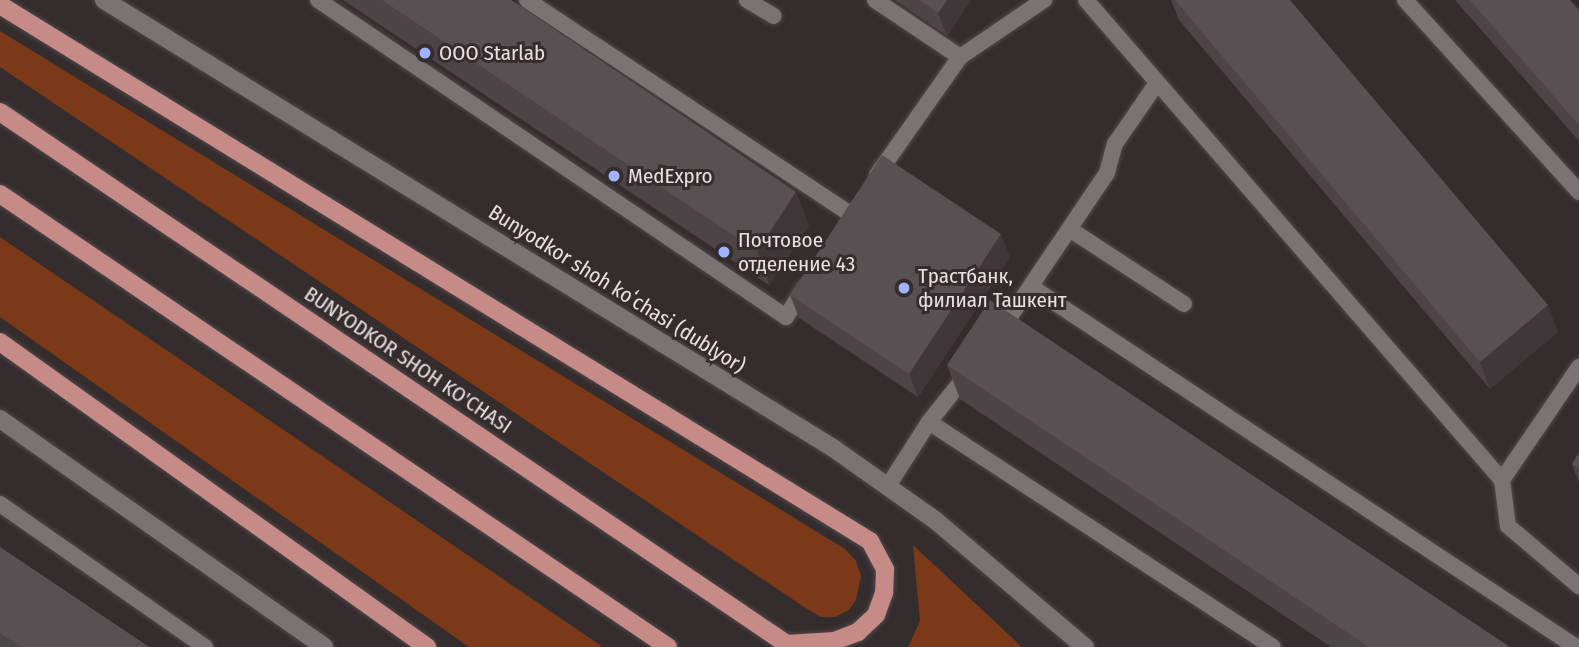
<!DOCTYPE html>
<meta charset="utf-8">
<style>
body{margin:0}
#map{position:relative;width:1579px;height:647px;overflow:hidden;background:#342c2d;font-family:"Fira Sans Condensed",sans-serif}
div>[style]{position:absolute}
.green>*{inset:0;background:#7b3918}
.roads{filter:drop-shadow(0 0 2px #50494a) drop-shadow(0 0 2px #50494a)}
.service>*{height:16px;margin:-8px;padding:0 8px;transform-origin:8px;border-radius:8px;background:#7b7273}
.tertiary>*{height:18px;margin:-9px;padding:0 9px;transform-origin:9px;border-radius:9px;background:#7b7273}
.primary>*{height:18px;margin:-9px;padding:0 9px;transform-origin:9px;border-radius:9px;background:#c68b86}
.wall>*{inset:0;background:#4c4547}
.shaded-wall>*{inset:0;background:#3e383a}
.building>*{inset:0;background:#585053}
.dots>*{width:19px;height:19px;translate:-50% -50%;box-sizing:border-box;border:4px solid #342c2d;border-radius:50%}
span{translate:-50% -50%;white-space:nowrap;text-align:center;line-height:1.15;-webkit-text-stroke:6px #342c2d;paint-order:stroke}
.poi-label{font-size:21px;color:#e6e1e2}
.left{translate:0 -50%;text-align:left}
.street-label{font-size:21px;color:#e6e1e2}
</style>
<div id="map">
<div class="green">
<i style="clip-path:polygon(0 31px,845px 549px,856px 561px,861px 576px,856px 600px,849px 610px,835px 617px,821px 617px,804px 607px,0 67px)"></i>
<i style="clip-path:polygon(0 237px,603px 647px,469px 647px,0 317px)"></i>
<i style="clip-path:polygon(913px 545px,1022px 647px,908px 647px,920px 621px)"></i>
</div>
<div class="roads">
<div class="service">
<i style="left:318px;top:0;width:565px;rotate:34.11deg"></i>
<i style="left:786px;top:317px;width:34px;rotate:-58deg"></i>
<i style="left:527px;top:0;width:387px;rotate:33.5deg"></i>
<i style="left:747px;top:0;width:31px;rotate:31deg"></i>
<i style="left:875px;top:0;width:102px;rotate:33.8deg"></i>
<i style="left:1086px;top:0;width:635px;rotate:49.09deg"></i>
<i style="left:1502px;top:480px;width:46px;rotate:82.6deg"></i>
<i style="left:1508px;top:526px;width:93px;rotate:40.2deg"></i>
<i style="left:1405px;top:0;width:259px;rotate:47.8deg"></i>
<i style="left:877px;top:175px;width:144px;rotate:-54.9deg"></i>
<i style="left:960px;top:57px;width:102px;rotate:-34.2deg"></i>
<i style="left:1071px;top:230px;width:135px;rotate:33.2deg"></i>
<i style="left:1033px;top:288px;width:651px;rotate:33.47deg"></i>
<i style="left:1001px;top:330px;width:189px;rotate:-56deg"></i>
<i style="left:1107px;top:173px;width:30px;rotate:-75deg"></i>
<i style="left:1115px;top:144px;width:74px;rotate:-55.5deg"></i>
<i style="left:968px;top:373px;width:63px;rotate:128.5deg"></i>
<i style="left:929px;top:422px;width:411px;rotate:33.2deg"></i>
<i style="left:1502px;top:480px;width:137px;rotate:-55.7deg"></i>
<i style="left:888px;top:486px;width:76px;rotate:-57.4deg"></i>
<i style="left:0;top:504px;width:250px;rotate:34.9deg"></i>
</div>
<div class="tertiary">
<i style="left:104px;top:0;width:856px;rotate:31.57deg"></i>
<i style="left:833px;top:448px;width:125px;rotate:35.2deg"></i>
<i style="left:935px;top:520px;width:197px;rotate:40.3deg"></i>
<i style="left:0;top:419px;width:396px;rotate:35.1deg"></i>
</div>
<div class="primary">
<i style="left:0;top:5px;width:1022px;rotate:31.64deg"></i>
<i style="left:870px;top:541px;width:32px;rotate:62deg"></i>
<i style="left:885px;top:569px;width:24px;rotate:92deg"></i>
<i style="left:884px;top:593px;width:23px;rotate:110deg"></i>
<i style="left:876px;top:615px;width:25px;rotate:137deg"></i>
<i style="left:858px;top:632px;width:25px;rotate:159deg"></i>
<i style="left:835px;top:641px;width:48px;rotate:176.4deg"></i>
<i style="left:0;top:112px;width:955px;rotate:34.07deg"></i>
<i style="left:0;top:194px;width:807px;rotate:34.14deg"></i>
<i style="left:0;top:342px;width:525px;rotate:35.54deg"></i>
</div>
</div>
<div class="wall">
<i style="clip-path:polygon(343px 0,511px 0,809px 226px,769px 285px)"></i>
<i style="clip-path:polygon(895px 0,971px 0,947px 36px)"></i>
<i style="clip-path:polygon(1171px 0,1290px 0,1558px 332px,1490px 389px,1179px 20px)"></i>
<i style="clip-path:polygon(1455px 0,1570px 0,1579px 10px,1579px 141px)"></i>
<i style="clip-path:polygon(1010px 257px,918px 397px,799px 318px,790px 295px)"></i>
<i style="clip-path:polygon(947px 365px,1510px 647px,1331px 647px,960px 399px)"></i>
<i style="clip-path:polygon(1579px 453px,1579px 483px,1572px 464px)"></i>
<i style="clip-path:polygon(0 547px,149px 647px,0 647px)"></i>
</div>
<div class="shaded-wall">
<i style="clip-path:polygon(947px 0,971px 0,947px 36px,938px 13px)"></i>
<i style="clip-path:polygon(796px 192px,809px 226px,769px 285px,757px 251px)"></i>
<i style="clip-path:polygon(1001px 234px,1010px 257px,918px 397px,909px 374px)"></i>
<i style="clip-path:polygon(1548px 305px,1558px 332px,1490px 389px,1480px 362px)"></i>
</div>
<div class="building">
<i style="clip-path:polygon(382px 0,511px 0,796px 192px,757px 251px)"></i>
<i style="clip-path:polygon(919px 0,947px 0,938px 13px)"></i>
<i style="clip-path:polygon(1175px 0,1290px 0,1548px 305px,1480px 362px)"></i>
<i style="clip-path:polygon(1470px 0,1570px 0,1579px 10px,1579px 125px)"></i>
<i style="clip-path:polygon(882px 155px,1001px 234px,909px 374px,790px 295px)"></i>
<i style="clip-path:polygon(990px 300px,1510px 647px,1369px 647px,947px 365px)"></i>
<i style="clip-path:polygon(1579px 453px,1579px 468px,1572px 464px)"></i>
<i style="clip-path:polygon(0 547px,149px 647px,21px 647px,0 633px)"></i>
</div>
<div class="dots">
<i style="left:425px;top:53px;background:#a0b3fd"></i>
<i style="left:614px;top:176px;background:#a0b3fd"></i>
<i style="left:724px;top:252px;background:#a0b3fd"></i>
<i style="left:904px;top:288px;background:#a0b3fd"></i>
</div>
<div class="poi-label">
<span class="left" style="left:439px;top:53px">ООО Starlab</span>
<span class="left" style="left:628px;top:176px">MedExpro</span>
<span class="left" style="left:738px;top:252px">Почтовое<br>отделение 43</span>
<span class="left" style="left:918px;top:288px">Трастбанк,<br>филиал Ташкент</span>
</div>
<div class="street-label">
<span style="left:617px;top:289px;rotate:32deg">Bunyodkor shoh koʻchasi (dublyor)</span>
<span style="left:408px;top:360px;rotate:34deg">BUNYODKOR SHOH KO'CHASI</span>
</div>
</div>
